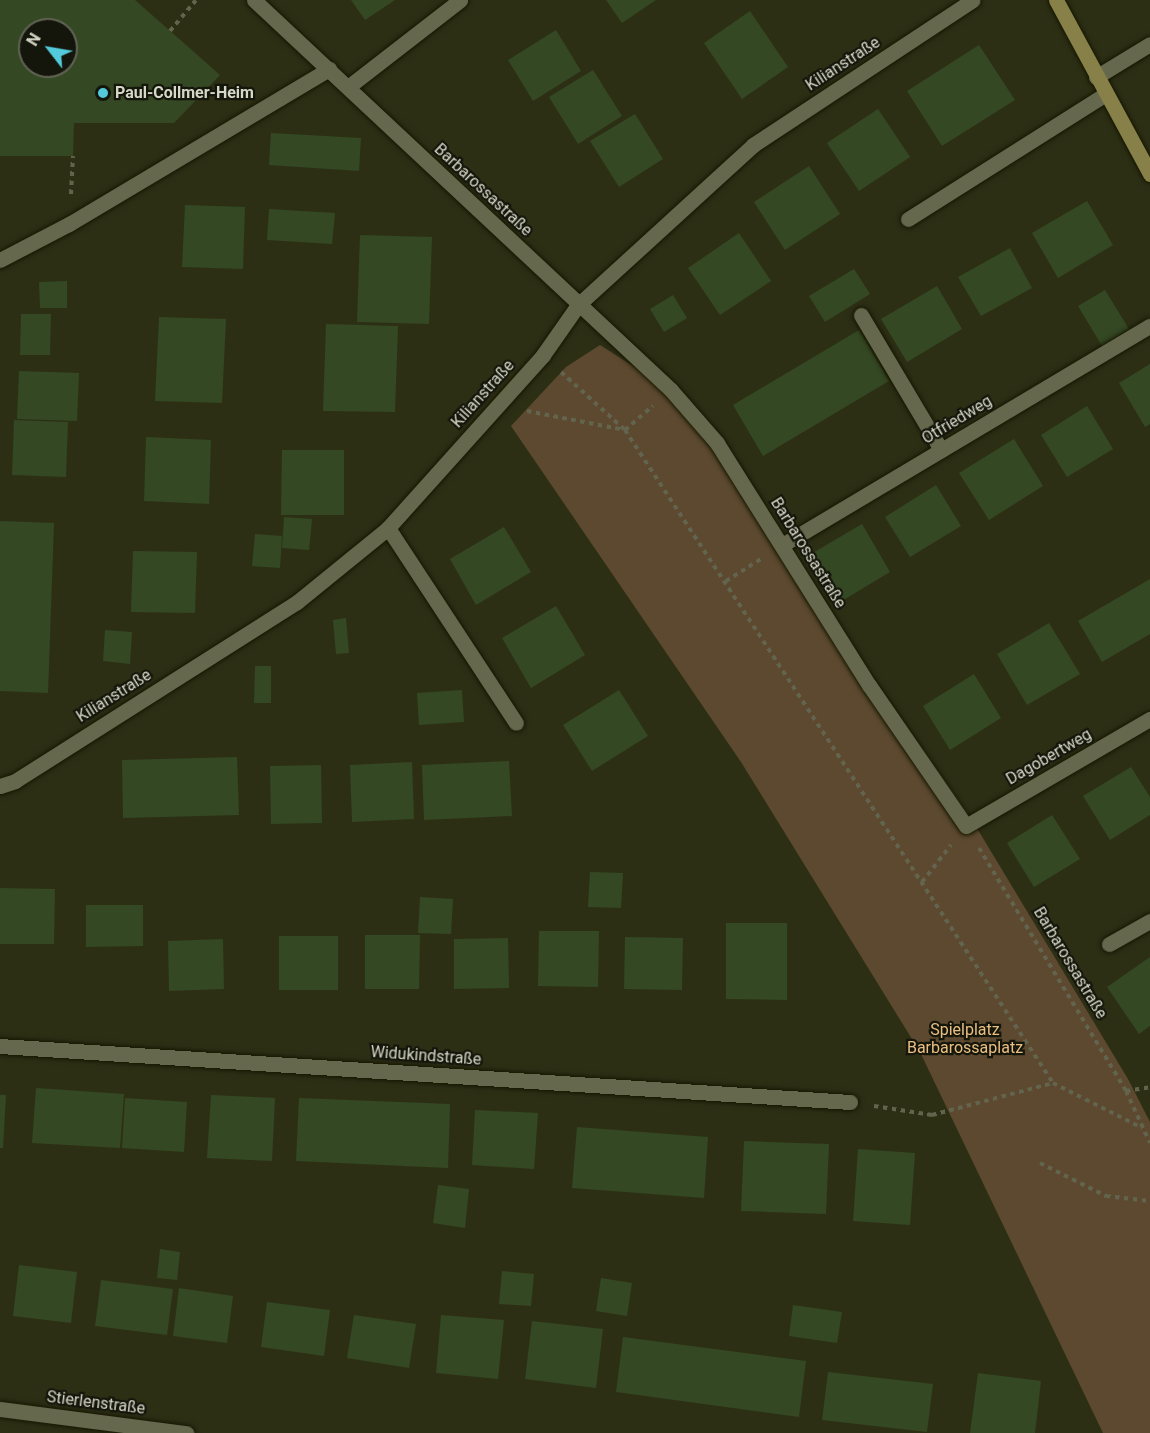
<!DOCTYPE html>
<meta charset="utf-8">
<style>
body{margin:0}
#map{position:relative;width:1150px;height:1433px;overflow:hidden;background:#2d2f15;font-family:Roboto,sans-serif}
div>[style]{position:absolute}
.green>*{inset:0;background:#5c492f}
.building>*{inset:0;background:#344823}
.path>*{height:4px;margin-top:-2px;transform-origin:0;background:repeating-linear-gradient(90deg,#62644d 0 4.5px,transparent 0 9px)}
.roads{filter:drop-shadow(0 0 2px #161700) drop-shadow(0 0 2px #161700)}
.lane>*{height:15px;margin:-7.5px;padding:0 7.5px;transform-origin:7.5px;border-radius:7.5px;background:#65684c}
.street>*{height:15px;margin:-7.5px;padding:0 7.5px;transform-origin:7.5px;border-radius:7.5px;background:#65684c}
.secondary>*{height:15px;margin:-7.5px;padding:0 7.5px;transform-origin:7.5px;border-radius:7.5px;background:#878048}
.dots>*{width:16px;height:16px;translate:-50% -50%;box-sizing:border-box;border:3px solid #15160b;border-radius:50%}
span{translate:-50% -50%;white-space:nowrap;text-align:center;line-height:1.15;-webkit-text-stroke:4.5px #15160b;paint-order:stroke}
.street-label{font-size:16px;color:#d5d7c7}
.poi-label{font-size:16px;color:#d5d7c7;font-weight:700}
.left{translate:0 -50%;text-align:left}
.park-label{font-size:16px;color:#ebbf82}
.north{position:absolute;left:18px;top:18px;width:60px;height:60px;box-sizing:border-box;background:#15160b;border:2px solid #626356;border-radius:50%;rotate:301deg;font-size:16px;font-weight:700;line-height:24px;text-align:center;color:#d5d7c7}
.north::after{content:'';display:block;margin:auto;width:21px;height:27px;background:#53cbdb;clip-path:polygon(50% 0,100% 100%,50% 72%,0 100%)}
</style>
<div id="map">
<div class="green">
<i style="clip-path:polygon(600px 345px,671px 390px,721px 437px,876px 682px,969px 815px,1128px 1079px,1150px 1122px,1150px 1433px,1103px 1433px,920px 1052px,741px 762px,511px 426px,566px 367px)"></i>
</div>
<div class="building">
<i style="clip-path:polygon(evenodd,0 0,135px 0,220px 75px,174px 123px,74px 123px,73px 156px,0 156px,0 0,30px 30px,66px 30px,66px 66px,30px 66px,30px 30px)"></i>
<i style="clip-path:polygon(351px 0,395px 0,365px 20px)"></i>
<i style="clip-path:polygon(606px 0,656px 0,622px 23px)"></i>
<i style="clip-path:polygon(750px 11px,788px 67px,742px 99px,704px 43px)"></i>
<i style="clip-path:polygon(556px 30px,581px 71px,533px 101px,508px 60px)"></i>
<i style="clip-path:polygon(979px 45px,1015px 100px,942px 146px,907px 91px)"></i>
<i style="clip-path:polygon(593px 70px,622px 116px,578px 144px,549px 97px)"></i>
<i style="clip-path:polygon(878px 109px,910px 157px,859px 191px,827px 143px)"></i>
<i style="clip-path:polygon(635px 114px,663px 159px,619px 187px,590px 141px)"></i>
<i style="clip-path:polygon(271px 133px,361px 138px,359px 171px,269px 165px)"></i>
<i style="clip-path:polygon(809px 166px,840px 214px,785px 250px,754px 202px)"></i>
<i style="clip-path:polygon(1087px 201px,1113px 245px,1058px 278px,1032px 233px)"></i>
<i style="clip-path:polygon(185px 205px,245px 207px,243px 269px,182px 267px)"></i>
<i style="clip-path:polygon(269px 209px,335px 213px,332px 244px,267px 240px)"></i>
<i style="clip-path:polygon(739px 233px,771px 281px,720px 315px,688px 268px)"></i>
<i style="clip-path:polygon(360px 235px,432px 237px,429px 324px,357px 322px)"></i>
<i style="clip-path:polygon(1010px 248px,1032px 288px,981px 316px,958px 277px)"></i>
<i style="clip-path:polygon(854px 269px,870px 294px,825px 322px,809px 296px)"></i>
<i style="clip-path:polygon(67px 281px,67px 308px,40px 308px,39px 282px)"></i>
<i style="clip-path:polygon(937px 286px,962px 329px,907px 362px,881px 319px)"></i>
<i style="clip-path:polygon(1105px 290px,1129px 329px,1102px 346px,1078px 306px)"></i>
<i style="clip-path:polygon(673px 295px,687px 318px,664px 332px,650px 309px)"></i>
<i style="clip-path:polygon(21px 314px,51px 314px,50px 355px,20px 355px)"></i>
<i style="clip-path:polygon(159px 317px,226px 319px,222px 403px,155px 401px)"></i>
<i style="clip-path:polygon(326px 324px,398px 326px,395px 412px,323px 411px)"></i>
<i style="clip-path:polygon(859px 330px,889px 381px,763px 456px,733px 405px)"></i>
<i style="clip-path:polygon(1150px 364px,1150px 424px,1145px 427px,1119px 383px)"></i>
<i style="clip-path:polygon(19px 371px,79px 373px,77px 421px,17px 419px)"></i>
<i style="clip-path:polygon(1087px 406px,1113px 449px,1067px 477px,1041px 435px)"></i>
<i style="clip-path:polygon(14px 420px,68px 422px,66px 477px,12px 475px)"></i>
<i style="clip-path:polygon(146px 437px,211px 440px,209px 504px,144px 501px)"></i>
<i style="clip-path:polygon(1014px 439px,1043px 486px,989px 520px,959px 473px)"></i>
<i style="clip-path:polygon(282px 450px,344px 450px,344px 515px,281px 515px)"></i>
<i style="clip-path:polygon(936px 485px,961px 526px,910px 557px,885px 517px)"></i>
<i style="clip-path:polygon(284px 517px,312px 519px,309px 550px,282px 548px)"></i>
<i style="clip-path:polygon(0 521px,54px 523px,48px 693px,0 691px)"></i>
<i style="clip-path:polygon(862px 524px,890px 572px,840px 602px,811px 554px)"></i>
<i style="clip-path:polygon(504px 527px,531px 572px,476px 605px,450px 559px)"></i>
<i style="clip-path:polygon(255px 534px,282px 536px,280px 568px,252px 566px)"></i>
<i style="clip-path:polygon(133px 551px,197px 552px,195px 613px,131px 612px)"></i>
<i style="clip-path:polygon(1150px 579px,1150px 634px,1102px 662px,1078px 621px)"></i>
<i style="clip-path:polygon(556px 606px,585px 655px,531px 688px,502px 638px)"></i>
<i style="clip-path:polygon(346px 618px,349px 653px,336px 654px,333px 620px)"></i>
<i style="clip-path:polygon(1049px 623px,1080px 674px,1027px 705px,997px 654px)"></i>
<i style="clip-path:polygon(105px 630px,132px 632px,130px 664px,103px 661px)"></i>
<i style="clip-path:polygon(255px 666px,271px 666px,271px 703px,254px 703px)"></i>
<i style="clip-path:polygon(974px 674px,1001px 718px,950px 750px,923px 706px)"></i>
<i style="clip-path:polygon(462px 690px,464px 722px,419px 725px,417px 693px)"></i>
<i style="clip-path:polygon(619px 690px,648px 736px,592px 771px,563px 725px)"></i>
<i style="clip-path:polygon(237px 757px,239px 815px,123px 818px,122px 760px)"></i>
<i style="clip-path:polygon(509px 761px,512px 816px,424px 820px,422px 765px)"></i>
<i style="clip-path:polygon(412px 762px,414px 819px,352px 822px,350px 765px)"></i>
<i style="clip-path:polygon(321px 765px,322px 823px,271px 824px,270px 766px)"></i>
<i style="clip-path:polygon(1131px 767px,1150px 797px,1150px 815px,1110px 840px,1083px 796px)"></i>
<i style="clip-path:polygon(1052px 815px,1080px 859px,1034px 887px,1007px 843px)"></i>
<i style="clip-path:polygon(590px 872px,623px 873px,621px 908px,588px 907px)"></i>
<i style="clip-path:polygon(0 888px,55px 889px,54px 944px,0 944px)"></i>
<i style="clip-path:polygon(420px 897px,453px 899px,451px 934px,418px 933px)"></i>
<i style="clip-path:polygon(86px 905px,143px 905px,143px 946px,86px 947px)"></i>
<i style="clip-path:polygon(726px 923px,787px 923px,787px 1000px,726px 999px)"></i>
<i style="clip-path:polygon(539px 931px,599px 931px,598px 987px,538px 986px)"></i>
<i style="clip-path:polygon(365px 935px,420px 935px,419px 989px,365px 989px)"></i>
<i style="clip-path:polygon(279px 936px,338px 936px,338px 990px,279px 990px)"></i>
<i style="clip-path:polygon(625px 937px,683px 938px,682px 990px,624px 989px)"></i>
<i style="clip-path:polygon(508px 938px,509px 988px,454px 989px,454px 939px)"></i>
<i style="clip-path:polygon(223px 939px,224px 989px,169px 991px,168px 941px)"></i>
<i style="clip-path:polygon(1150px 957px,1150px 1026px,1139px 1034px,1107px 987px)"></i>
<i style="clip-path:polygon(36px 1088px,124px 1094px,120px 1148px,32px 1143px)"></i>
<i style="clip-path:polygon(0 1095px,6px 1095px,3px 1148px,0 1148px)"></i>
<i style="clip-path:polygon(211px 1095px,275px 1098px,272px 1161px,207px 1158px)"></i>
<i style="clip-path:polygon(125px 1098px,187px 1102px,184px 1152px,122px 1148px)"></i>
<i style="clip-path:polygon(299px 1098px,450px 1104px,448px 1168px,296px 1161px)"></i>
<i style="clip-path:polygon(475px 1110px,538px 1113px,534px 1169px,472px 1165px)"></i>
<i style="clip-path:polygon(577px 1127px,708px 1137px,704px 1198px,572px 1188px)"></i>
<i style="clip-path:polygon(744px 1141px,829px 1144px,826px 1214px,741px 1211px)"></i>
<i style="clip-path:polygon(858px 1149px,915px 1153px,910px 1225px,853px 1221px)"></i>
<i style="clip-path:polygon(438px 1185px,469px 1189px,465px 1228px,433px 1223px)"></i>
<i style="clip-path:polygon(160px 1249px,180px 1252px,177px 1280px,157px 1278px)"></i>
<i style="clip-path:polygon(19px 1265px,77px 1272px,71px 1323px,13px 1316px)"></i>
<i style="clip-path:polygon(502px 1271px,534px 1274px,531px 1306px,499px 1304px)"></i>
<i style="clip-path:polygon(601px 1278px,632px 1283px,627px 1316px,596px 1311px)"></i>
<i style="clip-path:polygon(101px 1280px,173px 1289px,167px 1335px,95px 1326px)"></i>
<i style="clip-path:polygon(179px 1288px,233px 1296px,227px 1343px,173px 1336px)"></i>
<i style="clip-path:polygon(267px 1302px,330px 1310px,324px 1356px,261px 1347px)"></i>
<i style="clip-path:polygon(793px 1305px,842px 1312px,837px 1343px,789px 1336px)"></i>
<i style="clip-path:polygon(354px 1315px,416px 1324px,409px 1368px,347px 1358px)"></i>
<i style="clip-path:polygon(441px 1315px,504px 1320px,498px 1379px,436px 1373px)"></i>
<i style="clip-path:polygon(532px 1321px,603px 1329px,596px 1388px,525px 1379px)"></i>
<i style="clip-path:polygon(623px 1337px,806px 1361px,799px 1417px,616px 1392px)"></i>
<i style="clip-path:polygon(828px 1372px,933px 1384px,927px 1432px,822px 1420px)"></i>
<i style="clip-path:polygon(978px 1373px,1041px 1381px,1035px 1433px,970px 1433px)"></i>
</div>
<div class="path">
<i style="left:170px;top:31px;width:40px;rotate:-50deg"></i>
<i style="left:71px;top:194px;width:38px;rotate:-87deg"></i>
<i style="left:561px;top:372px;width:86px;rotate:42.2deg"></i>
<i style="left:625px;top:430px;width:781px;rotate:56.76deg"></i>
<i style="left:1053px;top:1083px;width:100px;rotate:26.8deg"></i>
<i style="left:527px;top:411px;width:100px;rotate:11deg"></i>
<i style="left:625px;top:430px;width:37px;rotate:-41deg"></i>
<i style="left:726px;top:581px;width:41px;rotate:-32.2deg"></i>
<i style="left:979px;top:848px;width:284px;rotate:58.8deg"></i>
<i style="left:1126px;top:1091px;width:57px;rotate:65.2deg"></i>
<i style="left:922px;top:882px;width:47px;rotate:-51.9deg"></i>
<i style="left:1126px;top:1091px;width:24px;rotate:-9deg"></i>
<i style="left:874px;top:1106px;width:59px;rotate:8.8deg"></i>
<i style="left:932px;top:1115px;width:125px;rotate:-14.8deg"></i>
<i style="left:1040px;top:1163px;width:74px;rotate:26.6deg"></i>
<i style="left:1106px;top:1196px;width:44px;rotate:6.5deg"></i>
</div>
<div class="roads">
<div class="lane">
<i style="left:348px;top:87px;width:142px;rotate:-37.8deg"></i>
<i style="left:908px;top:219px;width:234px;rotate:-32.3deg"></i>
<i style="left:861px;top:315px;width:157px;rotate:59.3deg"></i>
<i style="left:388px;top:528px;width:233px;rotate:56.7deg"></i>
<i style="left:1109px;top:944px;width:47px;rotate:-29.3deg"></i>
</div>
<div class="street">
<i style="left:254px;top:0;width:571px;rotate:43.08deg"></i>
<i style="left:671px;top:390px;width:70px;rotate:49deg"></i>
<i style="left:717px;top:443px;width:286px;rotate:57.9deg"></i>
<i style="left:869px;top:685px;width:171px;rotate:55.5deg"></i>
<i style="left:966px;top:826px;width:213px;rotate:-30.2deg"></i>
<i style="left:1096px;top:77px;width:63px;rotate:-31.4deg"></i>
<i style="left:0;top:260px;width:78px;rotate:-27.6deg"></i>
<i style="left:69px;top:224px;width:303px;rotate:-30.8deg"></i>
<i style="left:782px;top:545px;width:428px;rotate:-30.8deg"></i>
<i style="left:0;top:786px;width:16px;rotate:-18deg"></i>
<i style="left:15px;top:781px;width:334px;rotate:-32.4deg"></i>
<i style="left:297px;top:602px;width:117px;rotate:-39.1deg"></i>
<i style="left:388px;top:528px;width:232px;rotate:-48.1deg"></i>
<i style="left:543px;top:355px;width:61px;rotate:-55deg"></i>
<i style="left:578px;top:305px;width:237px;rotate:-42.4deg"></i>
<i style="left:753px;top:145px;width:263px;rotate:-33.4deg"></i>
<i style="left:0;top:1046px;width:852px;rotate:3.77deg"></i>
<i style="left:0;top:1409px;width:188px;rotate:7.4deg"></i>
</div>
<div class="secondary">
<i style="left:1056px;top:0;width:198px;rotate:61.6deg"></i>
</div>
</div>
<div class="dots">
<i style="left:103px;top:93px;background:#53cbdb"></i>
</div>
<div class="street-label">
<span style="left:843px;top:64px;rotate:-33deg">Kilianstraße</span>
<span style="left:483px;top:190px;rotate:43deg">Barbarossastraße</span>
<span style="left:483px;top:394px;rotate:-48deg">Kilianstraße</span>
<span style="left:957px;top:420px;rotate:-31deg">Otfriedweg</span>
<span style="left:808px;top:553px;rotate:58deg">Barbarossastraße</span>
<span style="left:114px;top:696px;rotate:-32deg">Kilianstraße</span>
<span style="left:1049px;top:757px;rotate:-30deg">Dagobertweg</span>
<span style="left:1070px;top:963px;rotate:59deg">Barbarossastraße</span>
<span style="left:426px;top:1056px;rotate:4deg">Widukindstraße</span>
<span style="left:96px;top:1403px;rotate:7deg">Stierlenstraße</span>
</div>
<div class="poi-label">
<span class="left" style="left:115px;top:93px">Paul-Collmer-Heim</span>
</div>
<div class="park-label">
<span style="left:965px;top:1039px">Spielplatz<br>Barbarossaplatz</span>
</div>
<div class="north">N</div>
</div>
